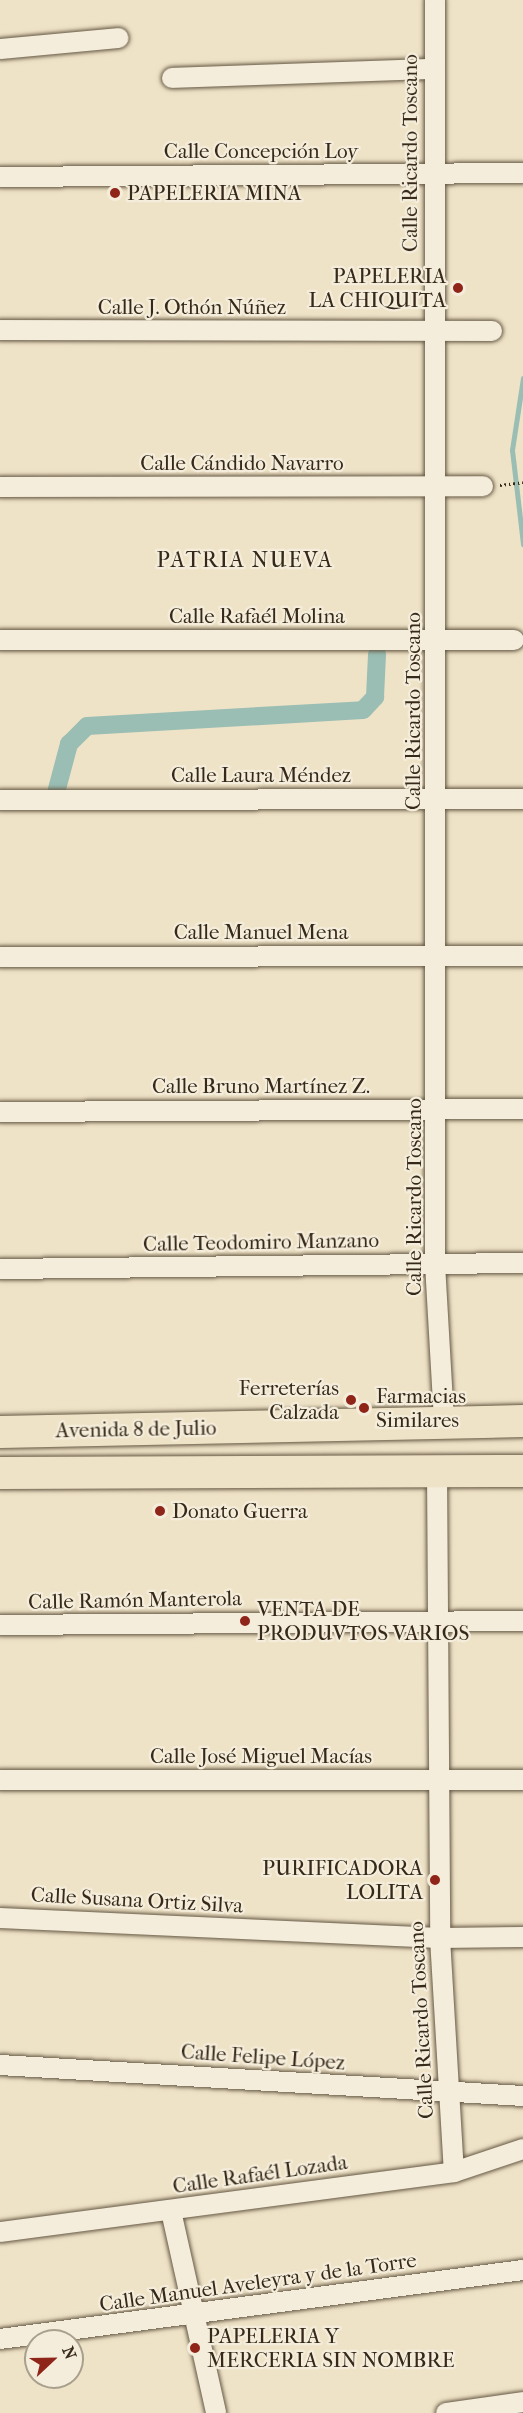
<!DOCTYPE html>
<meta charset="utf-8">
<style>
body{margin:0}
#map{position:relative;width:523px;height:2413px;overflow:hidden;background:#efe3c7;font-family:"IM FELL French Canon",serif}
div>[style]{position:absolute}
.stream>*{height:5px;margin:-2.5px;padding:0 2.5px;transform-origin:2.5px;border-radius:2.5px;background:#9abeb4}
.canal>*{height:18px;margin:-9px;padding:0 9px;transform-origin:9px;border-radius:9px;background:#9abeb4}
.path>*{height:3px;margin-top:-1.5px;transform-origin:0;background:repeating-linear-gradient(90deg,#372919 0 1.5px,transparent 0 4.5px)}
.roads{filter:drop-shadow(0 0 2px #655844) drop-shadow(0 0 2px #655844)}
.street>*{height:20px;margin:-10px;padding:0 10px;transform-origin:10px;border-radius:10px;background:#f5eddb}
.primary>*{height:32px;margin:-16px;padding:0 16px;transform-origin:16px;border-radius:16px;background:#efe3c7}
.dots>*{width:16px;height:16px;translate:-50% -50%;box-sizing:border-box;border:3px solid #f5eddb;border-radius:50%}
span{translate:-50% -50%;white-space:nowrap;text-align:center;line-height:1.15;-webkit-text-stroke:4.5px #f5eddb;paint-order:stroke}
.street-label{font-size:21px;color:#372919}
.poi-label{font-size:21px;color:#372919}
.left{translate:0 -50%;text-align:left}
.right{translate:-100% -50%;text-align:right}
.neighbourhood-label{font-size:22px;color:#372919;letter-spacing:1.5px}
.north{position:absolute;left:24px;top:2329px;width:60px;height:60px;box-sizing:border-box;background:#f5eddb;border:2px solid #a99f8d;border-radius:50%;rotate:68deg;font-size:16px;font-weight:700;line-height:24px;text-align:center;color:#372919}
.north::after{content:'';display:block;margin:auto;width:21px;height:27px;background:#8f2418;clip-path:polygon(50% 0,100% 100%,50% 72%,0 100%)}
</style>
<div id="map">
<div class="stream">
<i style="left:523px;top:378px;width:73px;rotate:98.7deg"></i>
<i style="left:512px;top:450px;width:95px;rotate:83.3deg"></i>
</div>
<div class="canal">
<i style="left:57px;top:789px;width:47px;rotate:-75.1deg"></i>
<i style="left:69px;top:744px;width:25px;rotate:-45deg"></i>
<i style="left:87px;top:726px;width:276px;rotate:-3.3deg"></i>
<i style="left:363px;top:710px;width:18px;rotate:-47deg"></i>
<i style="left:375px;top:697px;width:43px;rotate:-87.3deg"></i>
</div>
<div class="path">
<i style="left:500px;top:485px;width:23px;rotate:-7deg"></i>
</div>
<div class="roads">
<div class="street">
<i style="left:435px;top:0;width:1264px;rotate:90deg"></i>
<i style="left:435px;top:1264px;width:157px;rotate:86.7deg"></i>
<i style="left:0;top:49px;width:119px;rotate:-5.3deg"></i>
<i style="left:172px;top:78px;width:261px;rotate:-2deg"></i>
<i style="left:0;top:177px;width:523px;rotate:-0.44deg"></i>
<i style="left:0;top:330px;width:492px;rotate:0.1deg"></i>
<i style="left:0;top:487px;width:483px;rotate:-0.1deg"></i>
<i style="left:0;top:640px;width:514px"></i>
<i style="left:0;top:800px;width:523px;rotate:-0.11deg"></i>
<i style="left:0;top:957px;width:523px;rotate:-0.11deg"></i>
<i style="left:0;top:1112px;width:523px;rotate:-0.33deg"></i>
<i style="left:0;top:1269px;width:523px;rotate:-0.66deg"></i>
<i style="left:437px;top:1470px;width:468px;rotate:89.6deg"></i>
<i style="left:440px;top:1938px;width:234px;rotate:86.6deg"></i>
<i style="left:0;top:1625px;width:523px;rotate:-0.44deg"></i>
<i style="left:0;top:1780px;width:523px"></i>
<i style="left:0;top:1918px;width:440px;rotate:2.6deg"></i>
<i style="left:440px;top:1938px;width:83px;rotate:-0.7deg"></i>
<i style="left:0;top:2065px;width:524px;rotate:3.39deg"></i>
<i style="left:171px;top:2211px;width:207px;rotate:77.4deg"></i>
<i style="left:0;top:2232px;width:458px;rotate:-7.5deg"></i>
<i style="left:454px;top:2172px;width:73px;rotate:-18.4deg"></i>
<i style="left:0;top:2339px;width:528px;rotate:-7.52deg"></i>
<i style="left:446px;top:2413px;width:78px;rotate:-8.1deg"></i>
</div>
<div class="primary">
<i style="left:0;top:1432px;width:523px;rotate:-1.2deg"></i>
<i style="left:0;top:1473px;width:523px;rotate:-0.22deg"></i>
</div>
</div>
<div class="dots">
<i style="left:115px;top:193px;background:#8f2418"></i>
<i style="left:458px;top:288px;background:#8f2418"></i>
<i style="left:351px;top:1400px;background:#8f2418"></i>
<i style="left:364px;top:1408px;background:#8f2418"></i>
<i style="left:160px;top:1511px;background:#8f2418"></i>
<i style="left:245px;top:1621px;background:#8f2418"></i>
<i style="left:435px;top:1880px;background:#8f2418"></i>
<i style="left:195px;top:2348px;background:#8f2418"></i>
</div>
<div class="street-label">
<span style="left:261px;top:151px">Calle Concepción Loy</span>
<span style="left:410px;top:153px;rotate:-90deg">Calle Ricardo Toscano</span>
<span style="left:192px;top:307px">Calle J. Othón Núñez</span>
<span style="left:242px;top:463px">Calle Cándido Navarro</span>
<span style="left:257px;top:616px">Calle Rafaél Molina</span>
<span style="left:413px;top:711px;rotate:-90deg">Calle Ricardo Toscano</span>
<span style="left:261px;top:775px">Calle Laura Méndez</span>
<span style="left:261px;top:932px">Calle Manuel Mena</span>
<span style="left:261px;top:1086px">Calle Bruno Martínez Z.</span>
<span style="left:414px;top:1197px;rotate:-90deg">Calle Ricardo Toscano</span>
<span style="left:261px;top:1242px;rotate:-1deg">Calle Teodomiro Manzano</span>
<span style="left:136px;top:1429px;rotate:-1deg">Avenida 8 de Julio</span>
<span style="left:135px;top:1600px;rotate:-1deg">Calle Ramón Manterola</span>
<span style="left:261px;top:1756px">Calle José Miguel Macías</span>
<span style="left:137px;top:1900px;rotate:3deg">Calle Susana Ortiz Silva</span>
<span style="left:421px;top:2020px;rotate:-93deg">Calle Ricardo Toscano</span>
<span style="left:263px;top:2057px;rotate:4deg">Calle Felipe López</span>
<span style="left:260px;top:2174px;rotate:-8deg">Calle Rafaél Lozada</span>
<span style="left:258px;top:2282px;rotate:-8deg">Calle Manuel Aveleyra y de la Torre</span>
</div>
<div class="poi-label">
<span class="left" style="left:127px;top:193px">PAPELERIA MINA</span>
<span class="right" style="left:446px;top:288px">PAPELERIA<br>LA CHIQUITA</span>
<span class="right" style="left:339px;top:1400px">Ferreterías<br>Calzada</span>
<span class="left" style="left:376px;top:1408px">Farmacias<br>Similares</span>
<span class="left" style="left:172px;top:1511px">Donato Guerra</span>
<span class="left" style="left:257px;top:1621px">VENTA DE<br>PRODUVTOS VARIOS</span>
<span class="right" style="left:423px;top:1880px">PURIFICADORA<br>LOLITA</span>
<span class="left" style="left:207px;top:2348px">PAPELERIA Y<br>MERCERIA SIN NOMBRE</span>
</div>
<div class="neighbourhood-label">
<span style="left:245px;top:561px">PATRIA NUEVA</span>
</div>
<div class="north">N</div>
</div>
